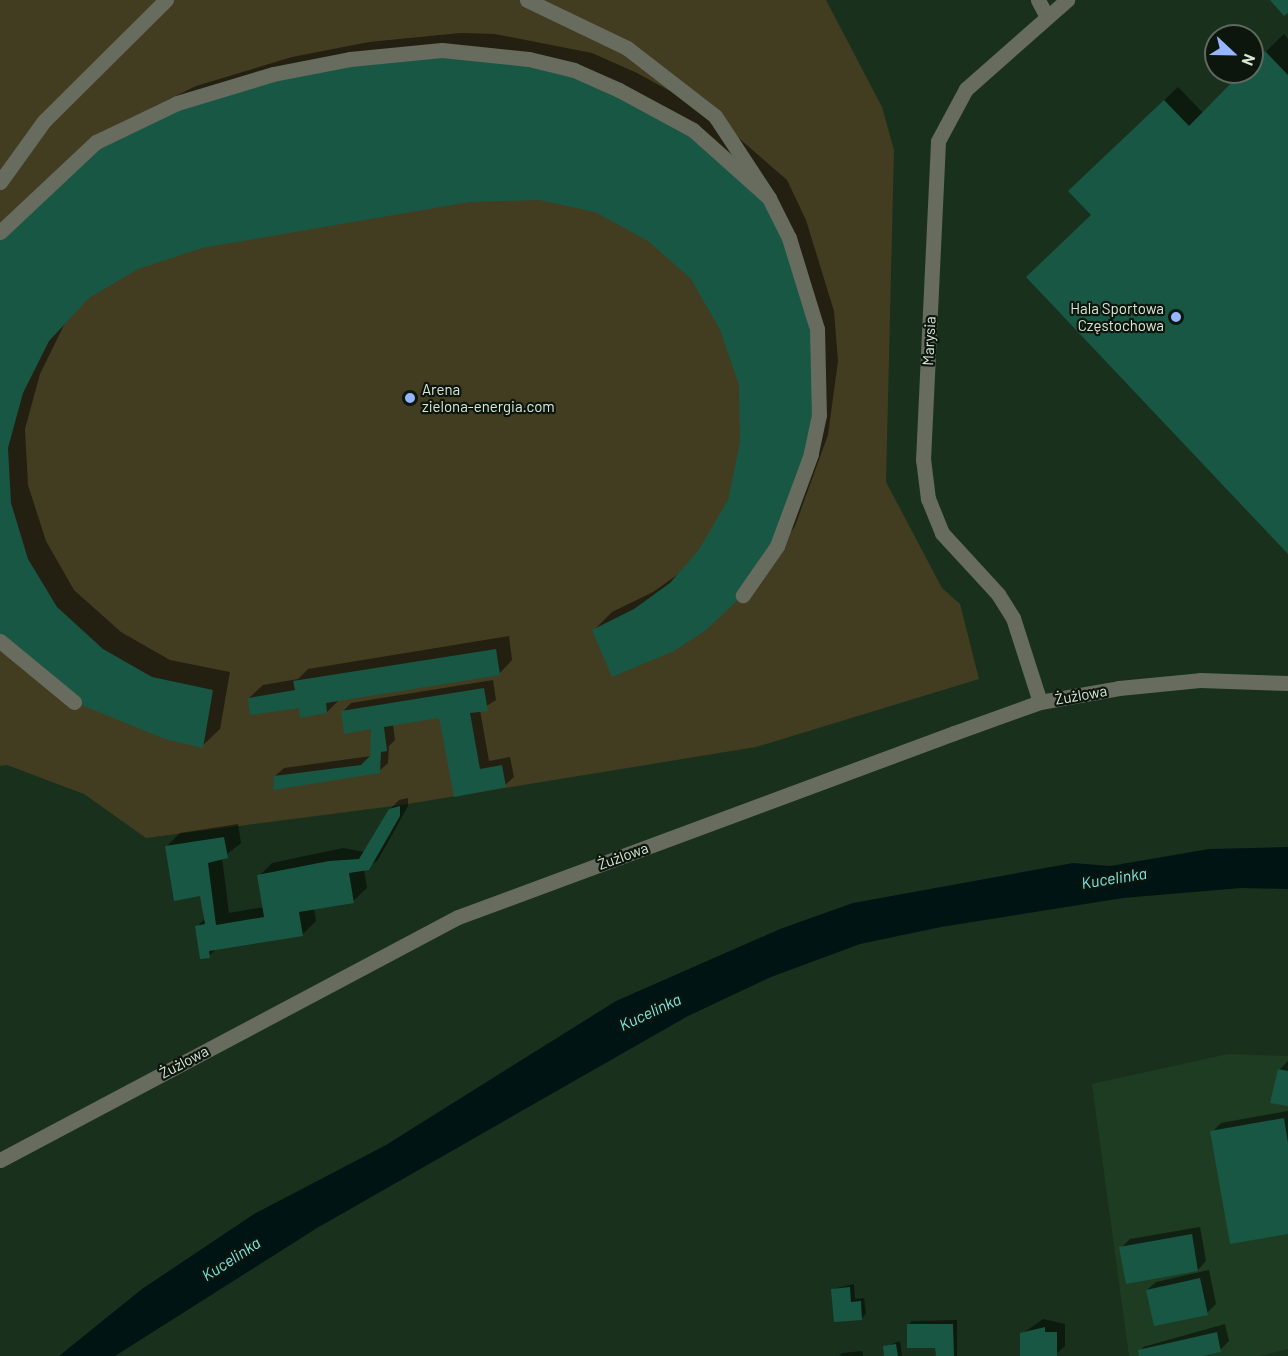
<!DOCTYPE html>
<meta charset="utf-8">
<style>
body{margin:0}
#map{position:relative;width:1288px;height:1356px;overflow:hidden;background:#19311c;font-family:Barlow,sans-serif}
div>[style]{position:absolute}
.built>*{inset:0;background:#1e3c21}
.green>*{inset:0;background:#423c20}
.water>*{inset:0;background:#011414}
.shadow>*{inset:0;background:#0007}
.building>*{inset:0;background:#195745}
.minor>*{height:15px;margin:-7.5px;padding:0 7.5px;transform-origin:7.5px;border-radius:7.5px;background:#676c5e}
.dots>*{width:16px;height:16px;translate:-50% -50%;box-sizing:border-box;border:3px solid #0c160d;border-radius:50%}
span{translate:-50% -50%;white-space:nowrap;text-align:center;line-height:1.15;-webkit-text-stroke:4.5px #0c160d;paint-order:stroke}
.poi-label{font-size:15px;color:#d9e7d9}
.right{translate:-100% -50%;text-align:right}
.left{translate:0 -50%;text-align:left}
.street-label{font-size:15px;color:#d9e7d9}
.water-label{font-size:16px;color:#7de8e6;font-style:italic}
.north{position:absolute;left:1204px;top:24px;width:60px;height:60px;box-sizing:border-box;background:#0c160d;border:2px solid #5e6a5f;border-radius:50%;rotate:112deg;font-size:16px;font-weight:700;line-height:24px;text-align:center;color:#d9e7d9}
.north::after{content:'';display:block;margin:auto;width:21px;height:27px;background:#95b6fd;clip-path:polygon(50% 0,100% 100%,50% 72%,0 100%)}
</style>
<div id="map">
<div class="built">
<i style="clip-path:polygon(1228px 1054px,1288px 1056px,1288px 1349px,1260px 1356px,1129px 1356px,1092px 1084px)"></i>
</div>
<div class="green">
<i style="clip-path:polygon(0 0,826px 0,882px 107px,894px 150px,886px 482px,942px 588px,960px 604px,979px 679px,756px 747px,401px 805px,146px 838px,84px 794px,7px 765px,0 766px)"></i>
</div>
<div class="water">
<i style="clip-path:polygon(1288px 847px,1288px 889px,1241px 888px,1123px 898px,941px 927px,860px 944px,771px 977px,688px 1016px,317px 1228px,115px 1356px,59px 1356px,142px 1289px,254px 1214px,386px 1145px,616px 1001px,780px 929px,853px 903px,1073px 863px,1110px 866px,1209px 849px)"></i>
</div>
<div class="shadow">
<i style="clip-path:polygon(460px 33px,495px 34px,592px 53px,637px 73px,710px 113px,787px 180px,806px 220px,834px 311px,838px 361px,828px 435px,795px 526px,761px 575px,594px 630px,612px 612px,653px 592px,684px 570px,700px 552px,729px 501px,741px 442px,740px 385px,722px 329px,692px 278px,649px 239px,596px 211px,539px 199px,470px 201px,202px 246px,137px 267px,90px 296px,66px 321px,40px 374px,25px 429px,28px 485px,46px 541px,74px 590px,121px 632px,170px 660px,230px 672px,220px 729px,202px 746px,0 639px,0 234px,116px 125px,196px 86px,292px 57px,369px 42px)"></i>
<i style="clip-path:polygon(1284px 34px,1288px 39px,1288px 552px,1092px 215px,1084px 177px,1178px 87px,1203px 113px,1245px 72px,1252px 72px,1252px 65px)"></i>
<i style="clip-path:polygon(509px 636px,512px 660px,499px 674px,339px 700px,327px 712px,249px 698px,263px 685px,298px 679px,308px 669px)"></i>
<i style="clip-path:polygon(493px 680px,496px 700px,480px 710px,489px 761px,510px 757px,514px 777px,505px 785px,455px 795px,441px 716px,393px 724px,395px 740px,389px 746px,388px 763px,379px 771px,275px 776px,284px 768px,371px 756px,373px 727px,342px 712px,351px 703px)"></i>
<i style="clip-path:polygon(408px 798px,408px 806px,378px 860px,364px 870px,367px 888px,353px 901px,314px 908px,316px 921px,302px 935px,217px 948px,209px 956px,197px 927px,205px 918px,202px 895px,167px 846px,180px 833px,238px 824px,241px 843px,222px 858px,229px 913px,264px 907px,259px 876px,272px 863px,343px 848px,365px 852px,390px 809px,399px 800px)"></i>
<i style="clip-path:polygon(1288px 1061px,1288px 1105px,1279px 1070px)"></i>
<i style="clip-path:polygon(1288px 1111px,1288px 1232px,1212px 1132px,1221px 1123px)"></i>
<i style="clip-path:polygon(1200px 1227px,1206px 1261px,1197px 1271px,1121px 1248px,1130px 1239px)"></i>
<i style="clip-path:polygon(1209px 1270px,1216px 1304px,1207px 1313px,1147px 1290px,1156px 1282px)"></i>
<i style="clip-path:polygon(854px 1284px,855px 1299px,864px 1298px,866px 1314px,862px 1318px,833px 1289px)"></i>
<i style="clip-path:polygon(1043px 1319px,1065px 1324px,1065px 1346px,1056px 1354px,1022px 1334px)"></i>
<i style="clip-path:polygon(957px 1320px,957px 1356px,937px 1356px,937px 1346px,908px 1325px,912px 1321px)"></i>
<i style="clip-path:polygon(1225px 1324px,1229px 1341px,1220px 1350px,1195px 1356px,1140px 1356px,1143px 1347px)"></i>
<i style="clip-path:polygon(900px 1341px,902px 1356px,886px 1356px,885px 1347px)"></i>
<i style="clip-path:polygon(862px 1351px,863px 1356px,839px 1356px,842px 1353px)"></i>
</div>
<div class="building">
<i style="clip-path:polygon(1270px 0,1288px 0,1288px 13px,1284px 16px)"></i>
<i style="clip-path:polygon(442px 50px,529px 59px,656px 109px,769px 198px,789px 238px,821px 380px,794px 505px,743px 595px,706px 630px,674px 651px,612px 677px,592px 630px,634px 609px,670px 583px,698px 551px,728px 500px,740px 442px,739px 385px,720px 330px,691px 279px,648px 241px,595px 212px,539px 200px,470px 202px,202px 248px,138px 269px,89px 298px,49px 341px,23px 393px,8px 448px,11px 503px,28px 559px,57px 607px,103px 649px,152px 677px,213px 690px,203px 748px,165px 739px,74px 702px,0 641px,0 232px,96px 142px,209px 92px)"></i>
<i style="clip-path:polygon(1265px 51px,1288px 75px,1288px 554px,1026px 277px,1091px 215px,1068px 191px,1164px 100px,1189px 126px,1242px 72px,1252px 72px,1252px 63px)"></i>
<i style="clip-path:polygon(496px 649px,500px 675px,326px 703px,327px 713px,300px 718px,299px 708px,250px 715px,248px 698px,295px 690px,293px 681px)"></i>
<i style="clip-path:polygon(484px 688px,488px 711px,470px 713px,480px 769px,502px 765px,506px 787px,454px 797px,439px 718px,384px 727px,387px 751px,381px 752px,380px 773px,273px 790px,274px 776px,361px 765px,370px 756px,371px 729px,344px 734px,341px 711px)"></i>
<i style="clip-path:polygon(400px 806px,400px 816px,369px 870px,349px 873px,354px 903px,299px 912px,303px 936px,209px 951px,210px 958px,200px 959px,195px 926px,205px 924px,200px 896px,174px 901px,165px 846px,224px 837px,228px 858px,208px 863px,216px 925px,264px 917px,257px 875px,329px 861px,359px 859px,389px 809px)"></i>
<i style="clip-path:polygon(1278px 1069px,1288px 1071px,1288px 1106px,1270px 1103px)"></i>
<i style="clip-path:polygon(1284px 1118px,1288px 1143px,1288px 1234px,1230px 1244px,1210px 1131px)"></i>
<i style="clip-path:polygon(1192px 1234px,1198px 1271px,1126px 1284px,1119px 1247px)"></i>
<i style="clip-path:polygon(1200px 1278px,1208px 1315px,1154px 1326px,1146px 1290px)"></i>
<i style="clip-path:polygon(850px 1287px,851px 1302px,861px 1301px,862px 1320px,834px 1322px,831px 1289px)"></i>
<i style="clip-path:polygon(907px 1324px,953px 1324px,954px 1356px,936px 1356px,935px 1348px,907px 1348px)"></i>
<i style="clip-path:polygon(1045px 1327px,1045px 1332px,1057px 1332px,1057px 1356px,1020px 1356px,1020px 1333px)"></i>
<i style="clip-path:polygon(1217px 1332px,1221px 1352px,1202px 1356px,1139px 1356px,1138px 1350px)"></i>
<i style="clip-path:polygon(896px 1344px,898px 1356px,884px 1356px,883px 1346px)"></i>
</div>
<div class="minor">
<i style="left:527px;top:0;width:111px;rotate:25.6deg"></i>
<i style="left:627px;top:48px;width:111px;rotate:37.7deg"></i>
<i style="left:715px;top:116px;width:98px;rotate:56.6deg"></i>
<i style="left:769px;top:198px;width:45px;rotate:63.4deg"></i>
<i style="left:789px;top:238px;width:95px;rotate:72.9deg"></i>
<i style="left:817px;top:329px;width:86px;rotate:88.7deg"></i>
<i style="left:819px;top:415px;width:40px;rotate:102deg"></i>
<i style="left:811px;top:454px;width:98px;rotate:110.3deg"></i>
<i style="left:777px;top:546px;width:60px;rotate:124.8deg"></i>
<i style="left:1038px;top:0;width:19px;rotate:62deg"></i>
<i style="left:0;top:182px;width:75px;rotate:-54.2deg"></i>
<i style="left:44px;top:121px;width:172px;rotate:-44.8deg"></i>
<i style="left:0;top:232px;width:132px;rotate:-43.2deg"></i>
<i style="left:96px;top:142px;width:90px;rotate:-25.7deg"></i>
<i style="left:177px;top:103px;width:100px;rotate:-16.8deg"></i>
<i style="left:273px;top:74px;width:78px;rotate:-11deg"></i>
<i style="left:350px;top:59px;width:92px;rotate:-5.6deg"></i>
<i style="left:442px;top:50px;width:87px;rotate:5.9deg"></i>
<i style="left:529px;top:59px;width:46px;rotate:13.7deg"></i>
<i style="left:574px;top:70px;width:49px;rotate:24deg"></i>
<i style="left:619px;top:90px;width:84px;rotate:28.4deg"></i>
<i style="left:693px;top:130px;width:102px;rotate:41.8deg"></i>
<i style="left:0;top:641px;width:96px;rotate:39.5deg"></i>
<i style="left:1040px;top:702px;width:88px;rotate:-107.8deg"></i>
<i style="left:1013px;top:618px;width:28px;rotate:-122deg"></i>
<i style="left:998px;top:594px;width:83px;rotate:-132.6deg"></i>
<i style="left:942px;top:533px;width:37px;rotate:-112deg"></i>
<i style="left:928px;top:499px;width:39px;rotate:-97deg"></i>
<i style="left:923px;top:460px;width:319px;rotate:-87.3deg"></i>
<i style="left:938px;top:141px;width:59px;rotate:-61.7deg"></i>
<i style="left:966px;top:89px;width:135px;rotate:-41.4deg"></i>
<i style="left:0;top:1160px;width:518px;rotate:-27.95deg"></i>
<i style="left:458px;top:917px;width:529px;rotate:-20.35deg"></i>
<i style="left:954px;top:733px;width:91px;rotate:-19.8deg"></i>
<i style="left:1040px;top:702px;width:80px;rotate:-10deg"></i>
<i style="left:1119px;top:688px;width:81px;rotate:-5.6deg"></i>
<i style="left:1200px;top:680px;width:88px;rotate:2deg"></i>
</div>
<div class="dots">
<i style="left:1176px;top:317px;background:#95b6fd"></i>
<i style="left:410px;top:398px;background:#95b6fd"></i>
</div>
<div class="poi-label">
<span class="right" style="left:1164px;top:317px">Hala Sportowa<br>Częstochowa</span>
<span class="left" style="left:422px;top:398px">Arena<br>zielona-energia.com</span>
</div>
<div class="street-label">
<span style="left:929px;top:341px;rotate:-87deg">Marysia</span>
<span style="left:1081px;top:695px;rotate:-10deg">Żużlowa</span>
<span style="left:623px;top:856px;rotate:-20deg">Żużlowa</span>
<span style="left:184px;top:1062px;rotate:-28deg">Żużlowa</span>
</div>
<div class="water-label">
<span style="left:1114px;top:878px;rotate:-9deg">Kucelinka</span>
<span style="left:650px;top:1012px;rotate:-25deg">Kucelinka</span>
<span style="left:231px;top:1259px;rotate:-33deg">Kucelinka</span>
</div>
<div class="north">N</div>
</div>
